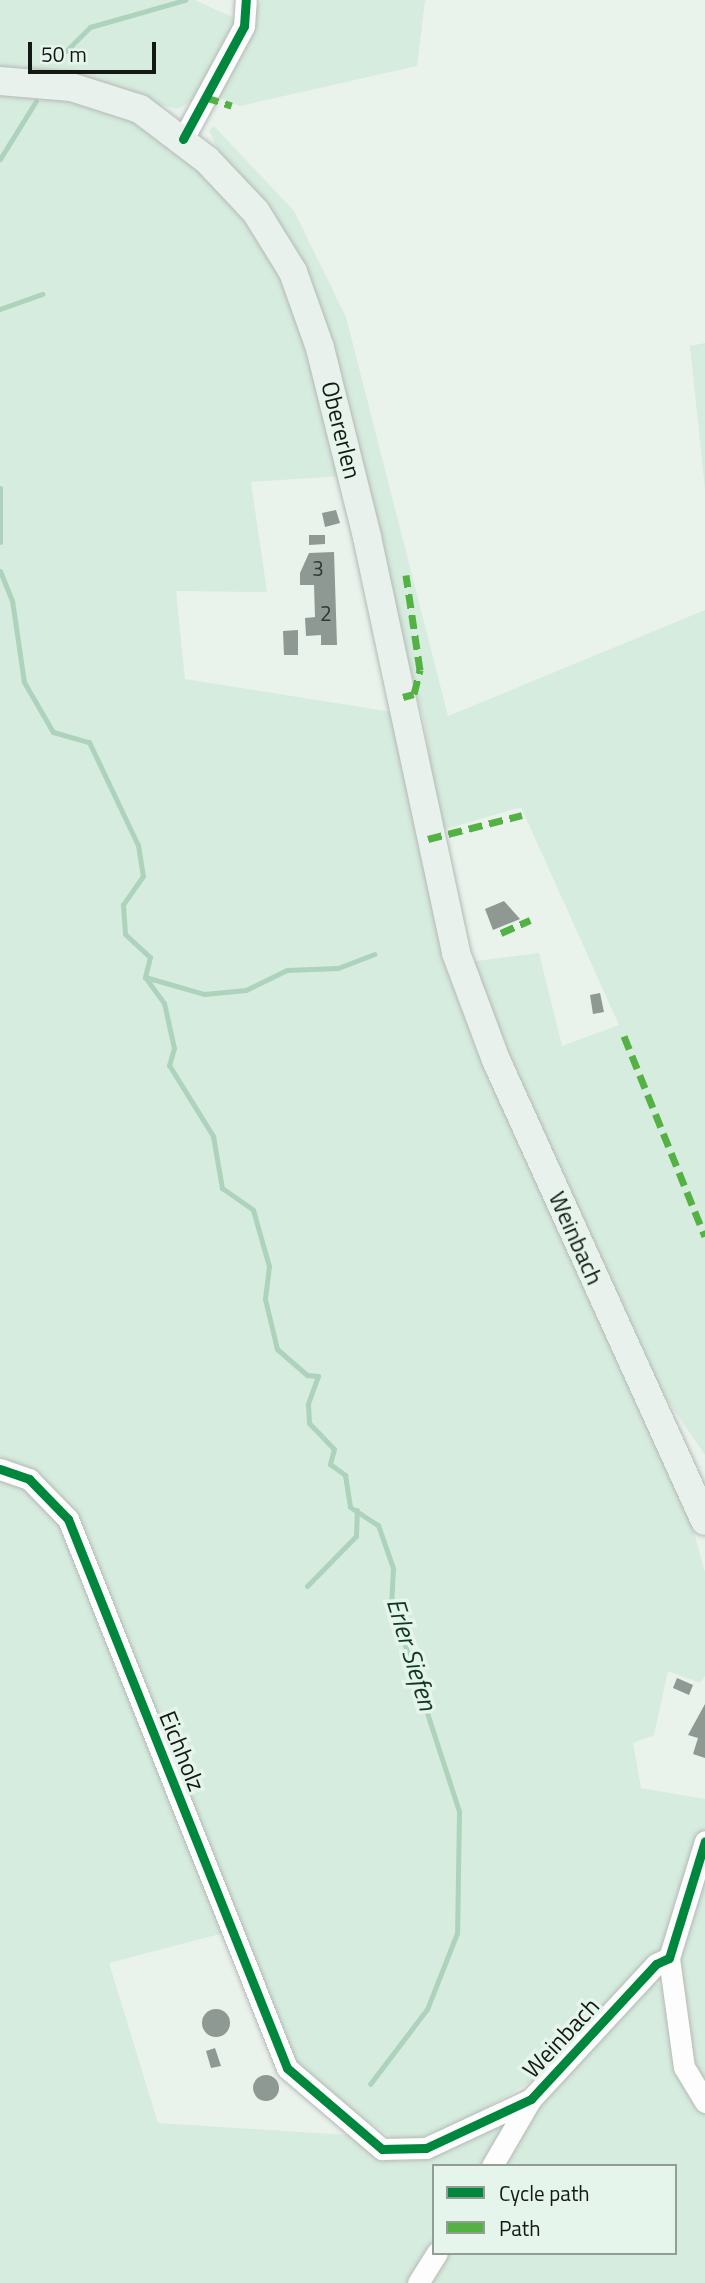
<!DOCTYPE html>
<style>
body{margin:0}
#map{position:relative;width:705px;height:2283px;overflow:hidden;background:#eaf2ec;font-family:"Titillium Web",sans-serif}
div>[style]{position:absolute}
.green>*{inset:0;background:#d6ecde}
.stream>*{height:5px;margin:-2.5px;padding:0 2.5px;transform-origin:2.5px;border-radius:2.5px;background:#aed3bc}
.building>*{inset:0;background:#8d9992}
.round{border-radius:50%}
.roads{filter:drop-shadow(0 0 2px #b4b9b5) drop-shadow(0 0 2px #b4b9b5)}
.minor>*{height:21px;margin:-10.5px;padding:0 10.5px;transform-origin:10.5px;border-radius:10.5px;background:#fcfdfc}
.major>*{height:28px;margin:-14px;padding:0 14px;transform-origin:14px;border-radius:14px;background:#e9f1ec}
.quiet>*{height:7px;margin-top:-3.5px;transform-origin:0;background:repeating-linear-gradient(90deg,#54b144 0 14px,transparent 0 21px)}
.cycleway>*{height:9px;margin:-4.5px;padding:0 4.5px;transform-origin:4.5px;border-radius:4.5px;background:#00873e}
span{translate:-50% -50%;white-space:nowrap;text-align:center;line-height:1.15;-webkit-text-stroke:7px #e6f5eb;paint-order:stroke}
.number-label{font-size:21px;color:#313834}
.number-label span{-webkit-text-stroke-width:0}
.street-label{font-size:24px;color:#121814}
.water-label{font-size:26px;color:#113824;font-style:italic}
.legend{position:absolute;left:432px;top:2164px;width:245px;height:91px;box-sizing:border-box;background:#e6f5eb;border:2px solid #919d95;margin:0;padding:9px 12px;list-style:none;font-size:21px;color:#121814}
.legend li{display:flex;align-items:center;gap:14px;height:35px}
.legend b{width:35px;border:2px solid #919d95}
.scale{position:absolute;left:28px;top:42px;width:128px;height:32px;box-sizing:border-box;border:4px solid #121814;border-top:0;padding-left:9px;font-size:21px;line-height:24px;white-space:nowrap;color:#121814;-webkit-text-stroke:5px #e6f5eb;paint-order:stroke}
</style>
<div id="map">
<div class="green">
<i style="clip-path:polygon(0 0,195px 0,236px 19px,198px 97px,178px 109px,0 70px)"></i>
<i style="clip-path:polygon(261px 0,425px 0,417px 66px,240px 106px,215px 96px)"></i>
<i style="clip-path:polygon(0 86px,102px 102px,203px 162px,283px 272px,341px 476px,251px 482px,267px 592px,176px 591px,185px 679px,392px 712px,476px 1037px,690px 1518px,705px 1572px,705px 1676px,700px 1683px,668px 1671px,654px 1735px,633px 1743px,641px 1788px,705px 1799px,705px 1835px,661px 1948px,534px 2080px,456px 2125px,400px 2144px,297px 2071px,70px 1517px,0 1465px)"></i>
<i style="clip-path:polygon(214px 126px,294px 211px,346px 317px,448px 716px,705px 610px,705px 1455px,661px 1391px,468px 962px,539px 953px,562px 1046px,619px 1025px,521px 807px,439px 831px,425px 726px,329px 345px,265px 210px,217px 148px,209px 130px)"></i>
<i style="clip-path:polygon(705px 343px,705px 489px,690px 346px)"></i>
<i style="clip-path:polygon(0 1473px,26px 1483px,65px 1521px,231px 1931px,109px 1963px,158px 2123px,347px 2135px,381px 2158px,401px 2161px,520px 2111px,486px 2166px,434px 2166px,434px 2250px,413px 2283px,0 2283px)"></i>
<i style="clip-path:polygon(705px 1861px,705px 2095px,686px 2064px,678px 2010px,680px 1956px)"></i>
<i style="clip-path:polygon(652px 1982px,664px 1987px,679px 2067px,705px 2110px,705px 2283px,421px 2283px,441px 2253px,675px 2253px,675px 2166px,496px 2166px,534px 2102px)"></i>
</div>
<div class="stream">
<i style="left:66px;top:51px;width:34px;rotate:-45deg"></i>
<i style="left:90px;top:27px;width:99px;rotate:-15.9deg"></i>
<i style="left:0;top:159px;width:68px;rotate:-58.2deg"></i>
<i style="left:0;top:309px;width:45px;rotate:-19.7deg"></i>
<i style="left:0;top:488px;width:54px;rotate:90deg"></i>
<i style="left:0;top:571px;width:31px;rotate:68deg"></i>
<i style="left:12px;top:600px;width:83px;rotate:81.7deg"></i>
<i style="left:24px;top:682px;width:58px;rotate:59.9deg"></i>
<i style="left:53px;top:732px;width:37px;rotate:16deg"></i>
<i style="left:89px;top:742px;width:114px;rotate:64.6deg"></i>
<i style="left:138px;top:845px;width:31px;rotate:81deg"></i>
<i style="left:143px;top:876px;width:35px;rotate:125deg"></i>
<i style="left:123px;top:905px;width:29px;rotate:86deg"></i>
<i style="left:125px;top:934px;width:34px;rotate:43deg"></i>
<i style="left:150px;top:957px;width:21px;rotate:104deg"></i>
<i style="left:145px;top:977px;width:32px;rotate:54deg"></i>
<i style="left:164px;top:1003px;width:46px;rotate:77.5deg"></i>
<i style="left:174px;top:1048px;width:18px;rotate:106deg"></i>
<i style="left:169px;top:1065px;width:84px;rotate:58.2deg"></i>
<i style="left:213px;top:1136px;width:53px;rotate:80.2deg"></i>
<i style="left:222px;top:1188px;width:38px;rotate:35deg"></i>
<i style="left:253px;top:1210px;width:58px;rotate:74.1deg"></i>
<i style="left:269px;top:1266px;width:33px;rotate:97deg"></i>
<i style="left:265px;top:1299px;width:51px;rotate:76.5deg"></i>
<i style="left:277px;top:1349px;width:40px;rotate:41deg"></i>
<i style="left:307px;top:1375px;width:11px;rotate:5deg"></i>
<i style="left:318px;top:1376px;width:30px;rotate:110deg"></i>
<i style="left:308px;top:1404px;width:19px;rotate:87deg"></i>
<i style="left:309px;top:1423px;width:36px;rotate:46deg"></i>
<i style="left:334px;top:1449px;width:16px;rotate:105deg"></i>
<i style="left:330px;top:1464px;width:19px;rotate:36deg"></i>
<i style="left:345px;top:1475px;width:32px;rotate:81deg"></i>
<i style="left:350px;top:1507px;width:33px;rotate:33deg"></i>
<i style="left:378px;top:1525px;width:46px;rotate:70.8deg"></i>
<i style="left:393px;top:1568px;width:34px;rotate:93deg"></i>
<i style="left:391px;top:1602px;width:220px;rotate:72deg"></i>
<i style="left:459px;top:1811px;width:122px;rotate:90.9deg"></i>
<i style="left:457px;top:1933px;width:82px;rotate:111.5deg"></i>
<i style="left:427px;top:2009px;width:94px;rotate:127.2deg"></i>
<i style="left:145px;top:977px;width:61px;rotate:16.1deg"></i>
<i style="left:204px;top:994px;width:42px;rotate:-5.4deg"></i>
<i style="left:246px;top:990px;width:46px;rotate:-26deg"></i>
<i style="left:287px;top:970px;width:51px;rotate:-2.2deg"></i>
<i style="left:338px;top:968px;width:39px;rotate:-21deg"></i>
<i style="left:307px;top:1586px;width:70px;rotate:-45.6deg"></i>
<i style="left:356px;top:1536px;width:26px;rotate:-88deg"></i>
</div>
<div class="building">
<i style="clip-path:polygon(336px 510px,340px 523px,325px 527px,322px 513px)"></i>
<i style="clip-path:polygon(309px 535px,325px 535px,325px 544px,309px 545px)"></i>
<i style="clip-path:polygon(334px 552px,337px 645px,321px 645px,321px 635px,306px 636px,305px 618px,315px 617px,314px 585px,300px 585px,300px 573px,309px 553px)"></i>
<i style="clip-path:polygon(298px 630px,298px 655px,284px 655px,283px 631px)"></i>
<i style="clip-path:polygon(504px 901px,520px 919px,493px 930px,485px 909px)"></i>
<i style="clip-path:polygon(600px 993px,604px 1012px,593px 1014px,590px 995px)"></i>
<i style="clip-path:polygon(677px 1678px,693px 1685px,689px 1695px,673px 1688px)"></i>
<i style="clip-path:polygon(705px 1704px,705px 1758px,693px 1754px,698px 1738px,688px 1735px)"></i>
<i class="round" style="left:202px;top:2009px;width:28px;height:28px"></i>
<i style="clip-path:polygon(215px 2048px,221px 2066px,211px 2068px,206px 2051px)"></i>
<i class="round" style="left:253px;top:2075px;width:26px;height:26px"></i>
</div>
<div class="roads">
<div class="minor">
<i style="left:183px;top:139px;width:128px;rotate:-61.6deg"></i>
<i style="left:244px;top:26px;width:26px;rotate:-86deg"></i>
<i style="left:0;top:1469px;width:31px;rotate:19deg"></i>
<i style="left:29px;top:1479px;width:56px;rotate:45.7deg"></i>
<i style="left:68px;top:1519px;width:591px;rotate:68.25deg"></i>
<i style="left:287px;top:2068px;width:125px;rotate:40.5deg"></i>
<i style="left:382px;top:2149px;width:44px;rotate:-1.3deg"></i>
<i style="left:426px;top:2148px;width:116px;rotate:-25deg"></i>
<i style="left:531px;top:2099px;width:184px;rotate:-47.2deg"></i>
<i style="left:656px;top:1964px;width:14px;rotate:-25deg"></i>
<i style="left:669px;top:1958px;width:122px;rotate:-72.9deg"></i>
<i style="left:669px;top:1958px;width:110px;rotate:82.2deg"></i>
<i style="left:684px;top:2067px;width:41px;rotate:59deg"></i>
<i style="left:492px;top:2166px;width:78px;rotate:-59.8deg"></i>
<i style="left:418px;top:2283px;width:36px;rotate:-58deg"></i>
</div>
<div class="major">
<i style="left:0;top:81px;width:71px;rotate:4.8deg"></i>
<i style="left:71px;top:87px;width:72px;rotate:17.7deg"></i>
<i style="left:140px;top:109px;width:84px;rotate:37.3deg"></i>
<i style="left:207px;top:160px;width:71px;rotate:46.7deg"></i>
<i style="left:256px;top:212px;width:70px;rotate:58.3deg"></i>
<i style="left:293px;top:272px;width:81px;rotate:70.4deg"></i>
<i style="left:320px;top:348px;width:195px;rotate:76deg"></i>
<i style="left:367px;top:537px;width:425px;rotate:77.9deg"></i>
<i style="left:456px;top:953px;width:114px;rotate:69.5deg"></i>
<i style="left:496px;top:1060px;width:506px;rotate:65.61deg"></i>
</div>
</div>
<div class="quiet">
<i style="left:205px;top:97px;width:28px;rotate:18deg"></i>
<i style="left:403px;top:697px;width:11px;rotate:-15deg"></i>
<i style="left:414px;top:694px;width:25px;rotate:-76deg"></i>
<i style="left:420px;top:670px;width:96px;rotate:-98.4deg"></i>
<i style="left:428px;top:839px;width:97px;rotate:-14.3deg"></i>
<i style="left:501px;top:933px;width:32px;rotate:-24deg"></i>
<i style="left:624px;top:1036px;width:216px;rotate:68deg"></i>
</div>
<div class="cycleway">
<i style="left:183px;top:139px;width:128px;rotate:-61.6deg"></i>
<i style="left:244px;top:26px;width:26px;rotate:-86deg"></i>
<i style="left:0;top:1469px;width:31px;rotate:19deg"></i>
<i style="left:29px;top:1479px;width:56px;rotate:45.7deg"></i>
<i style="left:68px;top:1519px;width:591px;rotate:68.25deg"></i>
<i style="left:287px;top:2068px;width:125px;rotate:40.5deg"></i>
<i style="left:382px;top:2149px;width:44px;rotate:-1.3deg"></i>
<i style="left:426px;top:2148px;width:116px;rotate:-25deg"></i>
<i style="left:531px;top:2099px;width:184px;rotate:-47.2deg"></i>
<i style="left:656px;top:1964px;width:14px;rotate:-25deg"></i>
<i style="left:669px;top:1958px;width:122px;rotate:-72.9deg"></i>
</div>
<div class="number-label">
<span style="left:318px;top:568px">3</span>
<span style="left:326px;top:613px">2</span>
</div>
<div class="street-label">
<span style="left:341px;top:430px;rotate:76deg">Obererlen</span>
<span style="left:576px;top:1238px;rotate:66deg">Weinbach</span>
<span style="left:182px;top:1751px;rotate:68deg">Eichholz</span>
<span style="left:561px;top:2038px;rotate:-47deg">Weinbach</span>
</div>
<div class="water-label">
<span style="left:412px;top:1654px;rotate:73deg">Erler Siefen</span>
</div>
<ul class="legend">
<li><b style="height:9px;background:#00873e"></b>Cycle path</li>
<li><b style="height:9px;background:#54b144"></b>Path</li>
</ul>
<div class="scale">50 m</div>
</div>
